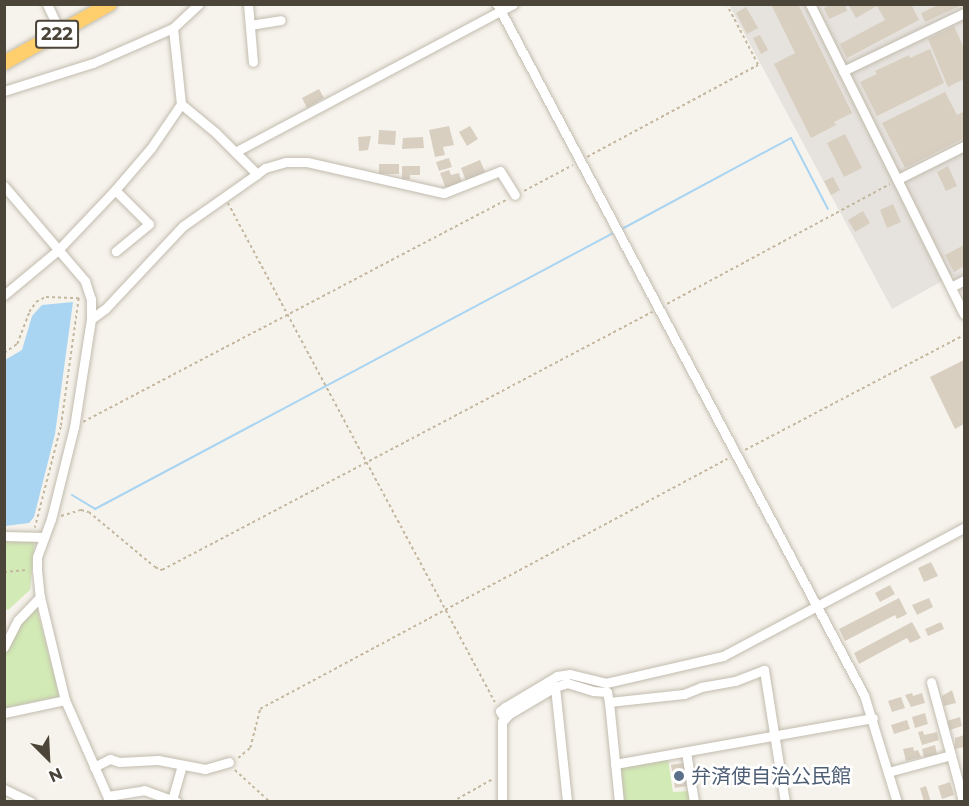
<!DOCTYPE html>
<meta charset="utf-8">
<style>
body{margin:0}
#map{position:relative;width:969px;height:806px;overflow:hidden;background:#f6f3ec;font-family:Montserrat,"Noto Sans JP",sans-serif}
div>[style]{position:absolute}
.industrial>*{inset:0;background:#e6e2dd}
.green>*{inset:0;background:#d2eab5}
.water>*{inset:0;background:#a9d4f2}
.stream>*{height:2px;margin:-1px;padding:0 1px;transform-origin:1px;border-radius:1px;background:#a9d4f2}
.building>*{inset:0;background:#d8cfc1}
.path>*{height:1.5px;margin-top:-0.75px;transform-origin:0;background:repeating-linear-gradient(90deg,#c4b79f 0 3px,transparent 0 6px)}
.roads{filter:drop-shadow(0 0 2px #c2bbae) drop-shadow(0 0 2px #c2bbae)}
.minor>*{height:9px;margin:-4.5px;padding:0 4.5px;transform-origin:4.5px;border-radius:4.5px;background:#fff}
.highway>*{height:14px;margin:-7px;padding:0 7px;transform-origin:7px;border-radius:7px;background:#ffcf6e}
.dots>*{width:16px;height:16px;translate:-50% -50%;box-sizing:border-box;border:3px solid #fff;border-radius:50%}
span{translate:-50% -50%;white-space:nowrap;text-align:center;line-height:1.15;-webkit-text-stroke:5px #fff;paint-order:stroke}
.shield-label span{padding:2px 4px;background:#fff;border:2px solid;border-radius:4px;-webkit-text-stroke-width:0}
.shield-label{font-size:18px;color:#4b4439;font-weight:700}
.service-label{font-size:20px;color:#4e5e75}
.left{translate:0 -50%;text-align:left}
.frame{position:absolute;inset:0;border:6px solid #4b4439;pointer-events:none}
.north{position:absolute;left:18px;top:728px;width:60px;height:60px;-webkit-text-stroke:4px #fff;paint-order:stroke;rotate:156deg;font-size:16px;font-weight:700;line-height:24px;text-align:center;color:#4b4439}
.north::after{content:'';display:block;margin:auto;width:21px;height:27px;background:#4b4439;clip-path:polygon(50% 0,100% 100%,50% 72%,0 100%)}
</style>
<div id="map">
<div class="industrial">
<i style="clip-path:polygon(729px 5px,964px 5px,964px 297px,953px 275px,892px 309px)"></i>
</div>
<div class="green">
<i style="clip-path:polygon(35px 538px,30px 590px,8px 610px,5px 608px,5px 540px)"></i>
<i style="clip-path:polygon(33px 609px,37px 609px,59px 694px,57px 697px,5px 708px,4px 657px,22px 621px)"></i>
<i style="clip-path:polygon(668px 759px,673px 792px,689px 791px,691px 801px,623px 801px,619px 771px,622px 767px)"></i>
</div>
<div class="water">
<i style="clip-path:polygon(73px 302px,55px 434px,34px 517px,29px 523px,5px 526px,5px 360px,22px 350px,32px 316px,42px 305px)"></i>
</div>
<div class="stream">
<i style="left:620px;top:230px;width:194px;rotate:-28.3deg"></i>
<i style="left:791px;top:138px;width:80px;rotate:62.5deg"></i>
<i style="left:72px;top:495px;width:27px;rotate:31deg"></i>
<i style="left:95px;top:509px;width:589px;rotate:-28.04deg"></i>
</div>
<div class="building">
<i style="clip-path:polygon(771px 4px,798px 4px,852px 113px,834px 122px,836px 125px,811px 138px,774px 64px,795px 53px)"></i>
<i style="clip-path:polygon(845px 4px,847px 11px,829px 19px,824px 8px,830px 4px)"></i>
<i style="clip-path:polygon(848px 4px,911px 4px,919px 20px,847px 58px,840px 44px,885px 20px,877px 6px,856px 18px)"></i>
<i style="clip-path:polygon(938px 5px,962px 5px,925px 22px,921px 13px)"></i>
<i style="clip-path:polygon(746px 7px,758px 28px,747px 34px,736px 13px)"></i>
<i style="clip-path:polygon(954px 26px,964px 48px,964px 79px,948px 87px,928px 39px)"></i>
<i style="clip-path:polygon(760px 35px,768px 50px,761px 54px,753px 38px)"></i>
<i style="clip-path:polygon(930px 49px,944px 83px,877px 116px,860px 82px,877px 74px,875px 71px,909px 55px,910px 58px)"></i>
<i style="clip-path:polygon(319px 89px,324px 98px,307px 108px,302px 98px)"></i>
<i style="clip-path:polygon(945px 92px,957px 115px,963px 112px,964px 115px,964px 138px,905px 168px,882px 123px)"></i>
<i style="clip-path:polygon(449px 126px,454px 145px,443px 147px,445px 155px,435px 157px,429px 130px)"></i>
<i style="clip-path:polygon(470px 126px,478px 139px,467px 146px,459px 132px)"></i>
<i style="clip-path:polygon(379px 130px,396px 131px,395px 145px,378px 144px)"></i>
<i style="clip-path:polygon(845px 134px,862px 168px,844px 177px,827px 143px)"></i>
<i style="clip-path:polygon(371px 136px,368px 150px,359px 151px,358px 137px)"></i>
<i style="clip-path:polygon(423px 137px,424px 148px,402px 149px,403px 138px)"></i>
<i style="clip-path:polygon(449px 158px,452px 167px,439px 171px,436px 162px)"></i>
<i style="clip-path:polygon(480px 160px,485px 172px,466px 181px,461px 168px)"></i>
<i style="clip-path:polygon(379px 164px,399px 164px,399px 174px,379px 174px)"></i>
<i style="clip-path:polygon(402px 166px,420px 166px,420px 175px,410px 175px,410px 179px,402px 180px)"></i>
<i style="clip-path:polygon(948px 166px,957px 186px,946px 191px,937px 172px)"></i>
<i style="clip-path:polygon(449px 170px,451px 175px,459px 173px,462px 183px,446px 189px,440px 173px)"></i>
<i style="clip-path:polygon(833px 177px,840px 190px,831px 195px,824px 181px)"></i>
<i style="clip-path:polygon(893px 204px,901px 222px,887px 228px,880px 210px)"></i>
<i style="clip-path:polygon(863px 211px,870px 223px,855px 232px,848px 220px)"></i>
<i style="clip-path:polygon(964px 245px,964px 266px,954px 272px,945px 255px)"></i>
<i style="clip-path:polygon(964px 360px,964px 424px,955px 429px,930px 377px)"></i>
<i style="clip-path:polygon(931px 562px,938px 576px,924px 582px,918px 568px)"></i>
<i style="clip-path:polygon(890px 585px,895px 594px,880px 602px,875px 593px)"></i>
<i style="clip-path:polygon(899px 598px,907px 614px,897px 619px,895px 615px,845px 641px,839px 629px)"></i>
<i style="clip-path:polygon(929px 598px,933px 607px,917px 615px,912px 605px)"></i>
<i style="clip-path:polygon(912px 622px,921px 638px,910px 643px,907px 638px,859px 664px,854px 653px)"></i>
<i style="clip-path:polygon(941px 622px,944px 629px,928px 636px,925px 629px)"></i>
<i style="clip-path:polygon(952px 690px,956px 703px,944px 706px,942px 696px)"></i>
<i style="clip-path:polygon(912px 693px,913px 696px,922px 693px,925px 703px,911px 707px,905px 695px)"></i>
<i style="clip-path:polygon(901px 697px,905px 708px,892px 712px,888px 701px)"></i>
<i style="clip-path:polygon(925px 713px,928px 724px,915px 728px,912px 717px)"></i>
<i style="clip-path:polygon(960px 717px,962px 726px,950px 730px,947px 721px)"></i>
<i style="clip-path:polygon(907px 720px,910px 729px,894px 734px,891px 725px)"></i>
<i style="clip-path:polygon(923px 731px,924px 735px,937px 732px,939px 740px,922px 745px,918px 732px)"></i>
<i style="clip-path:polygon(964px 735px,964px 747px,955px 749px,955px 738px)"></i>
<i style="clip-path:polygon(935px 745px,937px 754px,924px 757px,922px 749px)"></i>
<i style="clip-path:polygon(913px 747px,914px 751px,918px 750px,921px 757px,906px 761px,903px 749px)"></i>
<i style="clip-path:polygon(684px 763px,687px 786px,675px 788px,671px 765px)"></i>
<i style="clip-path:polygon(950px 782px,954px 795px,942px 799px,938px 786px)"></i>
<i style="clip-path:polygon(926px 786px,931px 802px,924px 802px,920px 788px)"></i>
</div>
<div class="path">
<i style="left:587px;top:157px;width:194px;rotate:-28.3deg"></i>
<i style="left:758px;top:65px;width:69px;rotate:-117.7deg"></i>
<i style="left:524px;top:191px;width:55px;rotate:-28deg"></i>
<i style="left:228px;top:203px;width:566px;rotate:61.85deg"></i>
<i style="left:667px;top:304px;width:253px;rotate:-28.3deg"></i>
<i style="left:4px;top:353px;width:16px;rotate:-35deg"></i>
<i style="left:17px;top:344px;width:34px;rotate:-69deg"></i>
<i style="left:29px;top:312px;width:12px;rotate:-55deg"></i>
<i style="left:36px;top:302px;width:11px;rotate:-27deg"></i>
<i style="left:46px;top:297px;width:33px;rotate:2deg"></i>
<i style="left:79px;top:298px;width:130px;rotate:97.9deg"></i>
<i style="left:61px;top:427px;width:104px;rotate:104.4deg"></i>
<i style="left:83px;top:422px;width:478px;rotate:-27.7deg"></i>
<i style="left:745px;top:450px;width:247px;rotate:-27.7deg"></i>
<i style="left:61px;top:516px;width:21px;rotate:-17deg"></i>
<i style="left:81px;top:510px;width:8px;rotate:14deg"></i>
<i style="left:89px;top:512px;width:86px;rotate:39.8deg"></i>
<i style="left:155px;top:567px;width:8px;rotate:23deg"></i>
<i style="left:162px;top:570px;width:554px;rotate:-27.77deg"></i>
<i style="left:4px;top:572px;width:23px;rotate:-5deg"></i>
<i style="left:238px;top:758px;width:16px;rotate:-40deg"></i>
<i style="left:250px;top:748px;width:40px;rotate:-75.6deg"></i>
<i style="left:260px;top:709px;width:530px;rotate:-28.16deg"></i>
<i style="left:235px;top:770px;width:47px;rotate:42.4deg"></i>
<i style="left:452px;top:802px;width:47px;rotate:-29.3deg"></i>
</div>
<div class="roads">
<div class="minor">
<i style="left:47px;top:4px;width:31px;rotate:65deg"></i>
<i style="left:248px;top:4px;width:58px;rotate:85.1deg"></i>
<i style="left:497px;top:4px;width:782px;rotate:62.03deg"></i>
<i style="left:864px;top:695px;width:112px;rotate:72.9deg"></i>
<i style="left:810px;top:4px;width:346px;rotate:63.6deg"></i>
<i style="left:250px;top:25px;width:31px;rotate:-9deg"></i>
<i style="left:843px;top:71px;width:134px;rotate:-25.6deg"></i>
<i style="left:4px;top:91px;width:93px;rotate:-17.5deg"></i>
<i style="left:93px;top:63px;width:87px;rotate:-23.6deg"></i>
<i style="left:173px;top:28px;width:35px;rotate:-43deg"></i>
<i style="left:235px;top:152px;width:315px;rotate:-28deg"></i>
<i style="left:257px;top:174px;width:10px;rotate:-37deg"></i>
<i style="left:265px;top:168px;width:22px;rotate:-16deg"></i>
<i style="left:286px;top:162px;width:21px"></i>
<i style="left:307px;top:162px;width:140px;rotate:12.8deg"></i>
<i style="left:444px;top:193px;width:60px;rotate:-21.4deg"></i>
<i style="left:500px;top:171px;width:28px;rotate:58deg"></i>
<i style="left:898px;top:179px;width:74px;rotate:-26.6deg"></i>
<i style="left:4px;top:186px;width:125px;rotate:49.5deg"></i>
<i style="left:85px;top:281px;width:19px;rotate:72deg"></i>
<i style="left:91px;top:299px;width:20px;rotate:90deg"></i>
<i style="left:91px;top:319px;width:109px;rotate:98.9deg"></i>
<i style="left:74px;top:427px;width:95px;rotate:104deg"></i>
<i style="left:51px;top:519px;width:40px;rotate:110.2deg"></i>
<i style="left:37px;top:557px;width:13px;rotate:90deg"></i>
<i style="left:37px;top:570px;width:27px;rotate:84deg"></i>
<i style="left:40px;top:597px;width:106px;rotate:76.4deg"></i>
<i style="left:65px;top:700px;width:111px;rotate:66.2deg"></i>
<i style="left:115px;top:190px;width:48px;rotate:45deg"></i>
<i style="left:149px;top:224px;width:43px;rotate:140.7deg"></i>
<i style="left:951px;top:287px;width:15px;rotate:-28deg"></i>
<i style="left:4px;top:295px;width:70px;rotate:-39.8deg"></i>
<i style="left:58px;top:250px;width:83px;rotate:-46.5deg"></i>
<i style="left:115px;top:190px;width:55px;rotate:-49.4deg"></i>
<i style="left:151px;top:148px;width:53px;rotate:-55.7deg"></i>
<i style="left:181px;top:104px;width:76px;rotate:-96deg"></i>
<i style="left:91px;top:319px;width:17px;rotate:-36deg"></i>
<i style="left:105px;top:309px;width:114px;rotate:-46.8deg"></i>
<i style="left:183px;top:226px;width:90px;rotate:-35.1deg"></i>
<i style="left:257px;top:174px;width:59px;rotate:-135deg"></i>
<i style="left:215px;top:132px;width:44px;rotate:-140.5deg"></i>
<i style="left:4px;top:536px;width:40px;rotate:1.4deg"></i>
<i style="left:4px;top:647px;width:30px;rotate:-63deg"></i>
<i style="left:18px;top:620px;width:32px;rotate:-46deg"></i>
<i style="left:931px;top:682px;width:107px;rotate:74.8deg"></i>
<i style="left:555px;top:687px;width:116px;rotate:84deg"></i>
<i style="left:609px;top:702px;width:100px;rotate:84.3deg"></i>
<i style="left:4px;top:713px;width:62px;rotate:-12deg"></i>
<i style="left:504px;top:718px;width:8px;rotate:-120deg"></i>
<i style="left:500px;top:711px;width:6px;rotate:-39deg"></i>
<i style="left:505px;top:707px;width:61px;rotate:-30.8deg"></i>
<i style="left:557px;top:676px;width:13px;rotate:-9deg"></i>
<i style="left:570px;top:674px;width:37px;rotate:14deg"></i>
<i style="left:606px;top:683px;width:120px;rotate:-13deg"></i>
<i style="left:723px;top:656px;width:273px;rotate:-28deg"></i>
<i style="left:686px;top:752px;width:51px;rotate:80.9deg"></i>
<i style="left:615px;top:764px;width:262px;rotate:-10.1deg"></i>
<i style="left:94px;top:767px;width:18px;rotate:-27deg"></i>
<i style="left:110px;top:759px;width:9px;rotate:18deg"></i>
<i style="left:119px;top:762px;width:39px;rotate:-3deg"></i>
<i style="left:158px;top:760px;width:48px;rotate:10.8deg"></i>
<i style="left:205px;top:769px;width:25px;rotate:-16deg"></i>
<i style="left:888px;top:772px;width:65px;rotate:-15.1deg"></i>
<i style="left:963px;top:784px;width:4px;rotate:166deg"></i>
<i style="left:959px;top:785px;width:17px;rotate:77deg"></i>
<i style="left:4px;top:789px;width:30px;rotate:26deg"></i>
<i style="left:108px;top:796px;width:36px;rotate:-9deg"></i>
<i style="left:144px;top:790px;width:35px;rotate:20deg"></i>
<i style="left:172px;top:800px;width:35px;rotate:-74deg"></i>
<i style="left:502px;top:802px;width:80px;rotate:-90deg"></i>
<i style="left:502px;top:722px;width:11px;rotate:-49deg"></i>
<i style="left:509px;top:714px;width:53px;rotate:-30.4deg"></i>
<i style="left:555px;top:687px;width:13px;rotate:-18deg"></i>
<i style="left:567px;top:683px;width:27px;rotate:17deg"></i>
<i style="left:593px;top:691px;width:14px;rotate:4deg"></i>
<i style="left:607px;top:692px;width:10px;rotate:79deg"></i>
<i style="left:609px;top:702px;width:75px;rotate:-6.1deg"></i>
<i style="left:684px;top:694px;width:18px;rotate:-22deg"></i>
<i style="left:701px;top:687px;width:35px;rotate:-10deg"></i>
<i style="left:735px;top:681px;width:31px;rotate:-21deg"></i>
<i style="left:764px;top:670px;width:134px;rotate:81deg"></i>
</div>
<div class="highway">
<i style="left:4px;top:63px;width:121px;rotate:-29.1deg"></i>
</div>
</div>
<div class="dots">
<i style="left:679px;top:776px;background:#5c6f8a"></i>
</div>
<div class="shield-label">
<span style="left:57px;top:34px">222</span>
</div>
<div class="service-label">
<span class="left" style="left:691px;top:776px">弁済使自治公民館</span>
</div>
<div class="frame"></div>
<div class="north">N</div>
</div>
